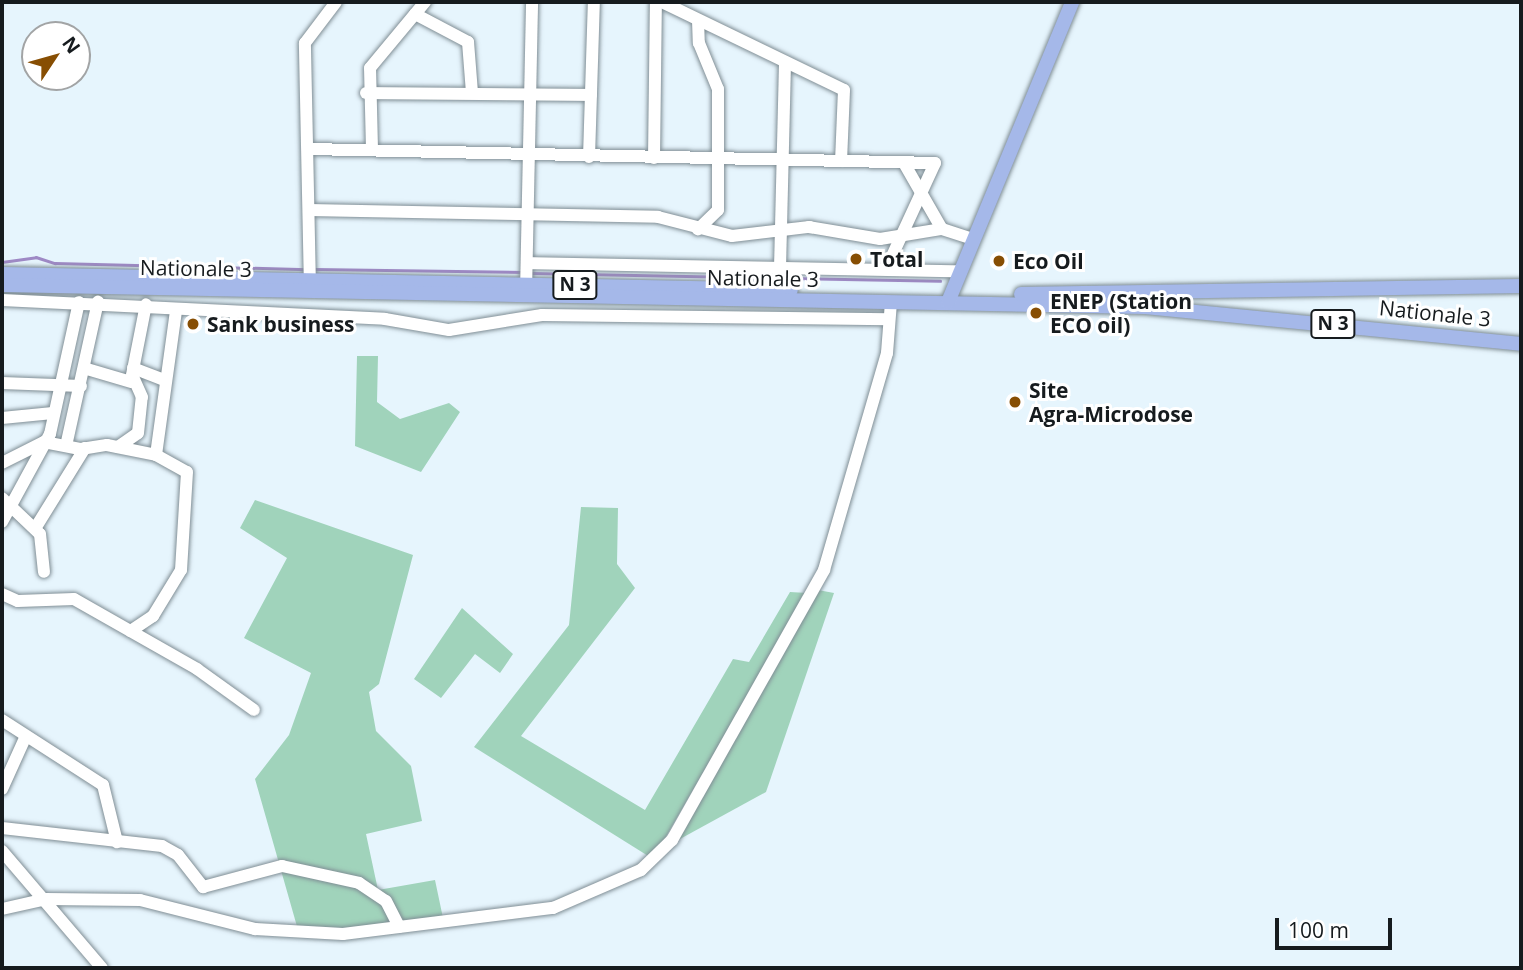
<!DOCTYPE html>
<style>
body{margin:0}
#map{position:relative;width:1523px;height:970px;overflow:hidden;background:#e6f5fd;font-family:"Open Sans",sans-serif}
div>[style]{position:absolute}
.green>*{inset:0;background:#a0d3bb}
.stream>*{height:2.5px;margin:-1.25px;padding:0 1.25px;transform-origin:1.25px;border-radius:1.25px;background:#9e89c5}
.roads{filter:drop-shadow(0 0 2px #808e95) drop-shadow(0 0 2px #808e95)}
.minor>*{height:12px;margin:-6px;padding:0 6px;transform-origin:6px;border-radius:6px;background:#fff}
.major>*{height:14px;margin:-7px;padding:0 7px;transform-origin:7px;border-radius:7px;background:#a5b8e9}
.dots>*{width:19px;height:19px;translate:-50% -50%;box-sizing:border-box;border:4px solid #fff;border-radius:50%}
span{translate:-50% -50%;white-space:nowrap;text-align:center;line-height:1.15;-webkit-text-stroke:6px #fff;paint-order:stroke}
.shield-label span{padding:2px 5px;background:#fff;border:2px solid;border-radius:5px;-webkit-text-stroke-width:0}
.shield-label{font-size:19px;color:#161b1e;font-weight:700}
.poi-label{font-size:21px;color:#161b1e;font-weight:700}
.left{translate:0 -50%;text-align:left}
.street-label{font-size:21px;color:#161b1e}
.frame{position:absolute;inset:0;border:4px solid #161b1e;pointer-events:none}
.north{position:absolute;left:21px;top:21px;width:70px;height:70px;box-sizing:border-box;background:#fff;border:2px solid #a2a4a5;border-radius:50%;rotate:54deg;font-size:19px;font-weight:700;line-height:28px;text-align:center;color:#161b1e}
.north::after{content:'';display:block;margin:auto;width:24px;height:32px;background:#874e03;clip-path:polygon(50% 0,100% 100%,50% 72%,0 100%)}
.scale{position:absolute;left:1275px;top:918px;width:117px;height:32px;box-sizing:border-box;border:4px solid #161b1e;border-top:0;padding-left:9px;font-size:21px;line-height:24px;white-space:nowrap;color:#161b1e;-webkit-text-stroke:5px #fff;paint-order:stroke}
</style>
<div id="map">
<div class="green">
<i style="clip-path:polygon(357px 356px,378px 356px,377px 402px,400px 419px,449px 403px,460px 412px,421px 472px,355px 446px)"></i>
<i style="clip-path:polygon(255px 500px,413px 555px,379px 684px,369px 692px,376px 731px,411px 766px,422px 821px,366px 834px,378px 890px,435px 880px,443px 918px,300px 937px,255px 779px,289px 735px,311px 673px,244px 638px,287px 558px,240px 528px)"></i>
<i style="clip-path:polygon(581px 507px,618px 508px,617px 564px,635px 588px,521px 736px,645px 810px,733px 659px,749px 662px,790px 592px,807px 593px,653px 859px,474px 747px,569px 625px)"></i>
<i style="clip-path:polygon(818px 590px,834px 593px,766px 792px,669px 845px)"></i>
<i style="clip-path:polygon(462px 608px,513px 654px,500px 673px,475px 654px,441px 698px,414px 679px)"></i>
</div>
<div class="stream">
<i style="left:2px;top:262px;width:34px;rotate:-8deg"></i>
<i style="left:36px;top:257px;width:20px;rotate:18deg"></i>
<i style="left:55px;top:263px;width:252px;rotate:1.4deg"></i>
<i style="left:314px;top:269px;width:210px;rotate:0.8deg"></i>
<i style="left:531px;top:273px;width:409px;rotate:1.1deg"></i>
</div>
<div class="roads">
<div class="minor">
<i style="left:662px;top:2px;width:202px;rotate:25.8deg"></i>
<i style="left:844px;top:90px;width:71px;rotate:92.4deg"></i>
<i style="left:415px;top:14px;width:60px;rotate:27.8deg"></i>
<i style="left:468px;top:42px;width:51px;rotate:85.5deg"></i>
<i style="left:698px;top:20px;width:23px;rotate:88deg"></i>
<i style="left:699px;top:43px;width:50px;rotate:67.6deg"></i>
<i style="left:718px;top:89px;width:121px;rotate:90deg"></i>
<i style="left:718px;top:210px;width:28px;rotate:136deg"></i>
<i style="left:366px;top:93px;width:225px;rotate:0.5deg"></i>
<i style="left:309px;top:149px;width:626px;rotate:1.28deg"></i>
<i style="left:935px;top:163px;width:117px;rotate:114.8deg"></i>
<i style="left:372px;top:149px;width:81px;rotate:-91.4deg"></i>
<i style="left:370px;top:68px;width:86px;rotate:-50.2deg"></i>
<i style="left:589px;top:157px;width:155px;rotate:-88.2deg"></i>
<i style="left:654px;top:158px;width:156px;rotate:-89.3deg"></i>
<i style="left:904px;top:163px;width:76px;rotate:60.1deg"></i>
<i style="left:942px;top:229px;width:32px;rotate:18deg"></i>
<i style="left:309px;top:210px;width:349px;rotate:1.1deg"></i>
<i style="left:658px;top:217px;width:76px;rotate:14.4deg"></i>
<i style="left:732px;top:236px;width:78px;rotate:-6.7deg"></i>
<i style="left:809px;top:227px;width:72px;rotate:9.6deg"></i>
<i style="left:880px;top:239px;width:63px;rotate:-9.2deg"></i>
<i style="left:528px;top:263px;width:432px;rotate:1.1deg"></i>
<i style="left:780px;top:268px;width:206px;rotate:-88.6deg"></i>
<i style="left:310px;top:288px;width:245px;rotate:-91.2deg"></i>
<i style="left:305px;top:43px;width:51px;rotate:-52.9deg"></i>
<i style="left:526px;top:292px;width:290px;rotate:-88.8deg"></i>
<i style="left:2px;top:300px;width:383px;rotate:2.8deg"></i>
<i style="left:385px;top:319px;width:65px;rotate:9.8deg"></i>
<i style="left:449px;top:330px;width:94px;rotate:-9.2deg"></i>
<i style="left:542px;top:315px;width:347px;rotate:0.7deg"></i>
<i style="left:133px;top:368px;width:33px;rotate:21deg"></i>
<i style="left:87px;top:369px;width:46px;rotate:16.5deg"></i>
<i style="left:2px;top:383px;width:79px;rotate:2.2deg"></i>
<i style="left:2px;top:418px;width:51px;rotate:-5.6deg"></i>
<i style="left:66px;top:446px;width:148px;rotate:-77.5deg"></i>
<i style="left:118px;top:447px;width:24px;rotate:-35deg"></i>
<i style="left:138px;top:433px;width:36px;rotate:-84deg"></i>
<i style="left:142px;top:397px;width:24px;rotate:-114deg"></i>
<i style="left:132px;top:375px;width:72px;rotate:-78.8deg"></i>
<i style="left:156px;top:455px;width:146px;rotate:-82.1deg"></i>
<i style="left:2px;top:463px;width:47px;rotate:-26.6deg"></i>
<i style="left:44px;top:442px;width:38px;rotate:11deg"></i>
<i style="left:81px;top:449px;width:26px;rotate:-9deg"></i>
<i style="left:107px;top:445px;width:50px;rotate:11.5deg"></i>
<i style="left:156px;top:455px;width:35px;rotate:29deg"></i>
<i style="left:187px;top:472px;width:98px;rotate:93.5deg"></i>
<i style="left:181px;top:570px;width:54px;rotate:121.3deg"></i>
<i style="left:153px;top:616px;width:27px;rotate:146deg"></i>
<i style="left:2px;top:498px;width:52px;rotate:43.5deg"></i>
<i style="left:40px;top:534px;width:38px;rotate:84deg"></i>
<i style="left:2px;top:522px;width:100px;rotate:-61.4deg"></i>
<i style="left:50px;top:434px;width:135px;rotate:-77.6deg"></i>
<i style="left:36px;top:527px;width:93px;rotate:-58.2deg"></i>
<i style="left:2px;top:594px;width:17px;rotate:24deg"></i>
<i style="left:18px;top:601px;width:56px;rotate:-2deg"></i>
<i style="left:74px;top:599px;width:142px;rotate:29.6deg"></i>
<i style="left:197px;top:669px;width:70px;rotate:35.7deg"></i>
<i style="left:2px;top:720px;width:120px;rotate:32.8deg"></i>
<i style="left:103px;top:785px;width:59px;rotate:76.2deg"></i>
<i style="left:2px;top:789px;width:56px;rotate:-65.7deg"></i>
<i style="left:2px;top:828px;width:161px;rotate:6.4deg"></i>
<i style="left:162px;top:846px;width:18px;rotate:29deg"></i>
<i style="left:178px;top:855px;width:41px;rotate:52deg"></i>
<i style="left:203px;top:887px;width:82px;rotate:-14.9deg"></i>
<i style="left:282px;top:866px;width:79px;rotate:12.4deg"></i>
<i style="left:359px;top:883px;width:32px;rotate:34deg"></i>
<i style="left:386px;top:901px;width:29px;rotate:63deg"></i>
<i style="left:2px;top:851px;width:154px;rotate:49.5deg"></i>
<i style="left:2px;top:909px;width:45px;rotate:-12.8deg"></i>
<i style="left:46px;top:899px;width:94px;rotate:0.6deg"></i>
<i style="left:140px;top:900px;width:119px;rotate:14.2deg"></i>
<i style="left:255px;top:929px;width:88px;rotate:3.3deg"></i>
<i style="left:343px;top:934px;width:212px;rotate:-7.1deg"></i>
<i style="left:553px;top:908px;width:96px;rotate:-23.4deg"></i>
<i style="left:641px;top:870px;width:43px;rotate:-44.1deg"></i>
<i style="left:672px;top:840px;width:310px;rotate:-60.6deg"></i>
<i style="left:824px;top:570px;width:226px;rotate:-73.8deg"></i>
<i style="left:887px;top:353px;width:51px;rotate:-85.5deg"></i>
</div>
<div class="major">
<i style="left:2px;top:274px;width:789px;rotate:1.16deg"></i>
<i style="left:2px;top:285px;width:1143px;rotate:1.1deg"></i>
<i style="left:1145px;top:307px;width:378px;rotate:5.6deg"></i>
<i style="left:1021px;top:294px;width:500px;rotate:-0.92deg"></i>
<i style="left:948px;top:302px;width:325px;rotate:-67.5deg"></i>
</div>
</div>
<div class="dots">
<i style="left:856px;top:259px;background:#874e03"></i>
<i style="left:999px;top:261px;background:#874e03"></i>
<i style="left:1036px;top:313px;background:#874e03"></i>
<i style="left:193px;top:324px;background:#874e03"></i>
<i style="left:1015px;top:402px;background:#874e03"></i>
</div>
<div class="shield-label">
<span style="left:575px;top:285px">N 3</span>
<span style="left:1333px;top:324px">N 3</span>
</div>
<div class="poi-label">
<span class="left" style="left:870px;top:259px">Total</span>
<span class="left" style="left:1013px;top:261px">Eco Oil</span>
<span class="left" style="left:1050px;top:313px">ENEP (Station<br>ECO oil)</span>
<span class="left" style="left:207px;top:324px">Sank business</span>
<span class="left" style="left:1029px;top:402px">Site<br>Agra-Microdose</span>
</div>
<div class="street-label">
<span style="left:196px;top:268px;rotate:1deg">Nationale 3</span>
<span style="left:763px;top:278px;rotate:1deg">Nationale 3</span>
<span style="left:1435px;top:313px;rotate:6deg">Nationale 3</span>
</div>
<div class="frame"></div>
<div class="north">N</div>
<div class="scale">100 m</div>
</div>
